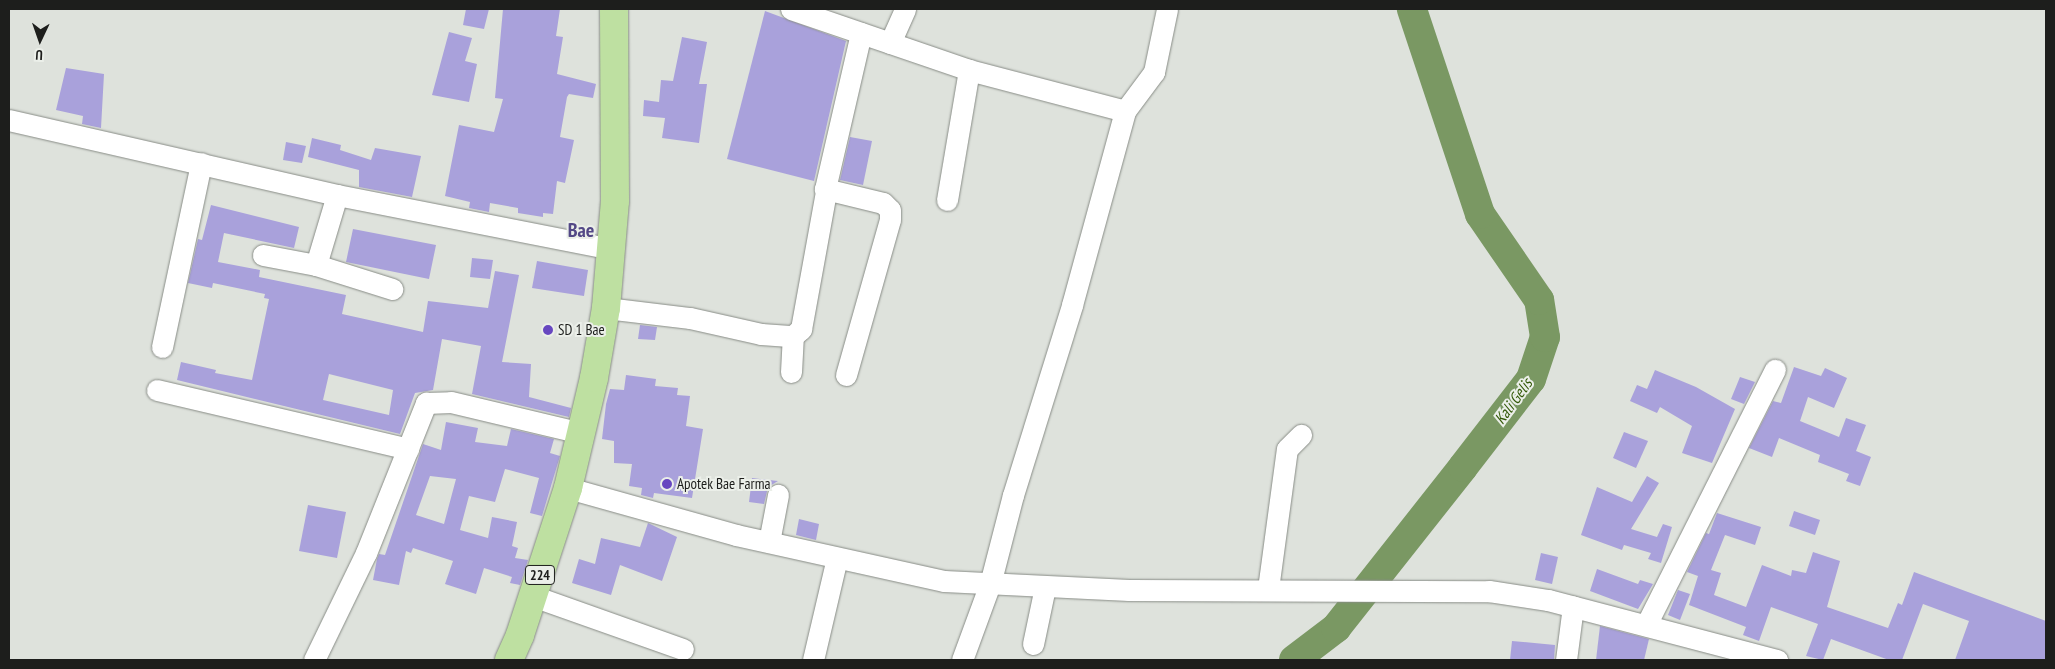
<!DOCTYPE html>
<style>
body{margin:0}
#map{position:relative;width:2055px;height:669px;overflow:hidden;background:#dee2dc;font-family:"PT Sans Narrow",sans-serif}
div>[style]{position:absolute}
.river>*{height:30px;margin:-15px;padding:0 15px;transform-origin:15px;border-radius:15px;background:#7a9863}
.building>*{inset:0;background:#a9a1db}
.roads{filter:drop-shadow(0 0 1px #888c86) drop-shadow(0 0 1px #888c86)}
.minor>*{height:21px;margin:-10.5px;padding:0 10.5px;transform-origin:10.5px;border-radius:10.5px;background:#fff}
.major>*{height:28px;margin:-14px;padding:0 14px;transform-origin:14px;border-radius:14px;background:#bee0a1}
.dots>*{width:14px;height:14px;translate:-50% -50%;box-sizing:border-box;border:2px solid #ebefe9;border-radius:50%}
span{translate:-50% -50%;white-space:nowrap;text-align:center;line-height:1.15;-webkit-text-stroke:4px #ebefe9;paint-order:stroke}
.shield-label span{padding:1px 4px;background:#ebefe9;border:1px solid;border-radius:4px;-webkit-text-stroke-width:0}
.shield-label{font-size:14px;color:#1d1e1c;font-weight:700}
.poi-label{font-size:15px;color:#1d1e1c}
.left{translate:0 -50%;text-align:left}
.water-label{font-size:16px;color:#345a09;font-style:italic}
.district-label{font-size:20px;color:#534886;font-weight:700}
.frame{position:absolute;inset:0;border:10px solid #1d1e1c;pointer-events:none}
.north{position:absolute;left:15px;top:15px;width:50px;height:50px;-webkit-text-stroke:4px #ebefe9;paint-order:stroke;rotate:183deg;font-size:14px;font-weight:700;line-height:20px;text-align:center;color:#1d1e1c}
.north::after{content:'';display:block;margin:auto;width:18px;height:22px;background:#1d1e1c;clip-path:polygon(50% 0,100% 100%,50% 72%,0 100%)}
</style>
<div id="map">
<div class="river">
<i style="left:1294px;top:660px;width:53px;rotate:-37.3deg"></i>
<i style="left:1336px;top:628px;width:205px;rotate:-51.7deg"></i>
<i style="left:1463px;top:467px;width:111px;rotate:-52.3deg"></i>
<i style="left:1531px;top:379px;width:44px;rotate:-71.6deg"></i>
<i style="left:1545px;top:337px;width:37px;rotate:-99deg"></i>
<i style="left:1539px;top:300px;width:104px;rotate:-124.5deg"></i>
<i style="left:1480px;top:214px;width:216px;rotate:-108.4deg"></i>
</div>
<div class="building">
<i style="clip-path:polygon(466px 9px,489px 9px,484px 29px,463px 25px)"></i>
<i style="clip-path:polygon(503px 9px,560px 9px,556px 36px,563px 37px,557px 74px,596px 84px,593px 98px,569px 94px,567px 97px,560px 137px,574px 140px,565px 183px,557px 181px,553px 214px,543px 213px,543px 217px,518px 213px,518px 208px,490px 203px,489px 212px,469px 208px,470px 202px,445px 196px,459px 125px,494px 132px,503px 99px,495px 98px)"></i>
<i style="clip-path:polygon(765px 11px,846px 41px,814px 181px,727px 159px)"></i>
<i style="clip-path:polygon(449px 32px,472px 38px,465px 61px,477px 64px,469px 102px,432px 95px)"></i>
<i style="clip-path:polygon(682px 37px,707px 42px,699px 84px,707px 84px,699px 143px,662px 138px,665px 118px,643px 116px,644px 100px,659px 102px,661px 80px,673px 81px)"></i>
<i style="clip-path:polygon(66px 68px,104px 74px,101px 128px,82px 124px,83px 116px,56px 110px)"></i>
<i style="clip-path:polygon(850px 137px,872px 141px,863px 185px,840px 180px)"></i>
<i style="clip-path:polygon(312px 138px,341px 145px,340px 150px,371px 160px,375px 148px,421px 156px,412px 197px,359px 187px,359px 170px,308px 157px)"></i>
<i style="clip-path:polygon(286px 142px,306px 146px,302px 163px,283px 160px)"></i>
<i style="clip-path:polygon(evenodd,211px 205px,299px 227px,294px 248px,224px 233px,218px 262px,260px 270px,259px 277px,346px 295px,342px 314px,423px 332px,428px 301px,488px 308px,495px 271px,519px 275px,502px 362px,531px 364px,529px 397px,571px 408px,569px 417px,472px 394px,481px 346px,442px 339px,433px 390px,415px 393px,400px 434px,177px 380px,181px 362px,216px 370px,215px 373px,252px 380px,269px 299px,264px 298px,265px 294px,213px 283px,212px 288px,188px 283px,198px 239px,202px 240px,211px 205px,329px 374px,393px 390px,389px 415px,323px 400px,329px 374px)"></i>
<i style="clip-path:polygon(353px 229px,436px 245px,429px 279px,346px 262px)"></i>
<i style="clip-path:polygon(472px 258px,493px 260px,490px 279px,470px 277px)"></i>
<i style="clip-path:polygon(537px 261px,588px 270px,584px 296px,532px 288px)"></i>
<i style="clip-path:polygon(640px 325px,657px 327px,655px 340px,638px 339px)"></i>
<i style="clip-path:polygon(1794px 367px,1821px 376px,1825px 368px,1847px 378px,1834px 408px,1808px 397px,1800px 421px,1839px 437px,1846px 418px,1866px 425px,1856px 451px,1871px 457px,1860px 486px,1846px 481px,1849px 474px,1818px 462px,1820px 455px,1779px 438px,1772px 457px,1749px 448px,1773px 401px,1781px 403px)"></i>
<i style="clip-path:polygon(1655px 370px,1696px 387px,1735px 409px,1712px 463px,1682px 453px,1692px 426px,1660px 407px,1657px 413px,1630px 401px,1637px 385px,1647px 389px)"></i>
<i style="clip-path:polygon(626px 375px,656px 379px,655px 386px,678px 388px,677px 395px,690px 396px,686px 426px,703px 429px,692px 498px,654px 493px,653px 498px,641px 495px,642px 488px,629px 486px,632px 464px,614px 463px,614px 441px,602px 439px,606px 404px,610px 389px,624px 390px)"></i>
<i style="clip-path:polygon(1740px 377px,1755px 382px,1744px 404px,1731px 399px)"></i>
<i style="clip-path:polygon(evenodd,446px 422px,478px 428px,475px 442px,507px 446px,511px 429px,554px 439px,550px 453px,560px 456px,542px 516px,530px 513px,539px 478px,505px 469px,495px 502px,469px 496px,460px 530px,488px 538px,492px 517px,517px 522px,512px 546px,518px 548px,515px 558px,528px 560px,520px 585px,510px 583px,512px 577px,484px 568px,476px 594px,445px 584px,453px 561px,413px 548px,411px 553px,406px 551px,399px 585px,373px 580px,377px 559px,379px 554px,385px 555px,423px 444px,441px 450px,446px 422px,430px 476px,456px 479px,444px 524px,416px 515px,430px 476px)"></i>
<i style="clip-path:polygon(1624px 432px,1648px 441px,1636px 468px,1613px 458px)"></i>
<i style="clip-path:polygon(1647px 476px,1659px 483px,1631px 529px,1657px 537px,1663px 524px,1672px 527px,1661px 563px,1648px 559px,1651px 553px,1624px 545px,1622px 550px,1581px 535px,1597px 487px,1632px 502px)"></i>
<i style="clip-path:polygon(752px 478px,778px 481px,768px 487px,764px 504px,749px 502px)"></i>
<i style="clip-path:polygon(308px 505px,346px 512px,337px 558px,299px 551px)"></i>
<i style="clip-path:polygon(1794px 511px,1820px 520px,1815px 535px,1789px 526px)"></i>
<i style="clip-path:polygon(1717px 513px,1761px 527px,1755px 545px,1725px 535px,1711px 570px,1721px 573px,1714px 595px,1746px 607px,1762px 565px,1791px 576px,1792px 570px,1806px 573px,1813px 552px,1840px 561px,1827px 607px,1888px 628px,1898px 603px,1902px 605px,1914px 572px,2046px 621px,2046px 660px,1955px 660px,1969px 621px,1923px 604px,1902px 660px,1889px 660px,1831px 639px,1823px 660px,1806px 656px,1818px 624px,1771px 607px,1759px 641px,1743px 635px,1746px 627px,1689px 605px,1698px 576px,1687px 572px,1706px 533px,1709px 534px)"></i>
<i style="clip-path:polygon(799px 519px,819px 524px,816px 540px,796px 535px)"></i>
<i style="clip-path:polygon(648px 523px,677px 537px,662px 581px,620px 565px,611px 595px,572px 583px,579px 559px,595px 564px,601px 538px,640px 547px)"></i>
<i style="clip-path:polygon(1541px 553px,1558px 557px,1552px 584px,1535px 580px)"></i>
<i style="clip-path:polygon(1597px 569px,1638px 584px,1640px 580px,1653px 584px,1638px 609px,1590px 591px)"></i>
<i style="clip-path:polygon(1678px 590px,1690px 594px,1680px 620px,1668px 615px)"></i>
<i style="clip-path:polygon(1600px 626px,1649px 639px,1644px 660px,1596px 660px)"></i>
<i style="clip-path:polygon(1512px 641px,1555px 645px,1554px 660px,1510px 660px)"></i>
</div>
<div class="roads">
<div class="minor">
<i style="left:791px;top:9px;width:188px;rotate:18.9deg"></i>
<i style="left:969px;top:70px;width:161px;rotate:14.7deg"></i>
<i style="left:890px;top:43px;width:37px;rotate:-66deg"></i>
<i style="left:9px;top:120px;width:336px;rotate:12.9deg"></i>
<i style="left:337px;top:195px;width:279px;rotate:11.1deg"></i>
<i style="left:947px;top:200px;width:132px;rotate:-80.4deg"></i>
<i style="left:263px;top:255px;width:54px;rotate:10.7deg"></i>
<i style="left:316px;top:265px;width:80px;rotate:17.5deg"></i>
<i style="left:316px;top:265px;width:73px;rotate:-73.3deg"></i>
<i style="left:606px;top:308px;width:85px;rotate:6.8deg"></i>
<i style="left:690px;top:318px;width:73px;rotate:12.7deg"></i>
<i style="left:761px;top:334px;width:32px;rotate:4deg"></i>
<i style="left:793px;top:336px;width:11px;rotate:-41deg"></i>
<i style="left:801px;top:329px;width:140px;rotate:-79.7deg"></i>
<i style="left:162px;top:347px;width:188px;rotate:-78deg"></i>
<i style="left:791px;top:372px;width:36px;rotate:-87deg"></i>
<i style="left:846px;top:375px;width:162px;rotate:-74.2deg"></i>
<i style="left:890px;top:219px;width:9px;rotate:-90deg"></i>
<i style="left:890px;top:210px;width:10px;rotate:-135deg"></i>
<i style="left:883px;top:203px;width:60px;rotate:-166.4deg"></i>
<i style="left:825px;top:189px;width:160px;rotate:-77deg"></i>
<i style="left:157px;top:390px;width:258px;rotate:13.2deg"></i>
<i style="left:568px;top:488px;width:174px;rotate:15.6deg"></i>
<i style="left:736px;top:535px;width:213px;rotate:12.5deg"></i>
<i style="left:944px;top:581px;width:185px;rotate:2.8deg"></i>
<i style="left:1129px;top:590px;width:360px;rotate:0.2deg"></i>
<i style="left:1489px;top:591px;width:60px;rotate:8.7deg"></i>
<i style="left:1548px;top:600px;width:237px;rotate:14.7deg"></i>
<i style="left:769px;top:542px;width:48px;rotate:-79.2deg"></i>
<i style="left:1268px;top:589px;width:141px;rotate:-82.3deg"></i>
<i style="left:1287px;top:449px;width:20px;rotate:-45deg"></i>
<i style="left:533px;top:596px;width:159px;rotate:19.5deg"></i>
<i style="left:1646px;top:625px;width:286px;rotate:-63.2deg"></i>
<i style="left:1033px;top:644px;width:58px;rotate:-78.1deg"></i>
<i style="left:314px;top:660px;width:119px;rotate:-64.1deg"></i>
<i style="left:366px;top:553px;width:162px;rotate:-68.2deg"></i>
<i style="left:426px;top:403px;width:25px;rotate:-2deg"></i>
<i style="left:451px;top:402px;width:134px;rotate:13.4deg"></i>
<i style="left:813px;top:660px;width:105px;rotate:-76.8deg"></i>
<i style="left:962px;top:660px;width:81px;rotate:-69.8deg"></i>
<i style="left:990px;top:584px;width:92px;rotate:-75.5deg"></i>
<i style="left:1013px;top:495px;width:199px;rotate:-72.7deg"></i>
<i style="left:1072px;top:305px;width:201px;rotate:-74.7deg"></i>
<i style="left:1125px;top:111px;width:49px;rotate:-53.4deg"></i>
<i style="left:1154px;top:72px;width:64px;rotate:-78.3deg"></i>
<i style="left:1566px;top:660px;width:54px;rotate:-82.6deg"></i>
</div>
<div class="major">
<i style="left:509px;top:660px;width:27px;rotate:-66deg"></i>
<i style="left:520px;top:635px;width:155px;rotate:-71.9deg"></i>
<i style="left:568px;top:488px;width:113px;rotate:-76.7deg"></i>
<i style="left:594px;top:378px;width:71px;rotate:-80.3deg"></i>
<i style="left:606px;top:308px;width:107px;rotate:-85.2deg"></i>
<i style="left:615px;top:201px;width:192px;rotate:-90.3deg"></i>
</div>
</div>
<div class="dots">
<i style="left:548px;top:330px;background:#6747c0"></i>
<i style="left:667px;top:484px;background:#6747c0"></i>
</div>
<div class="shield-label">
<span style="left:540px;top:575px">224</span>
</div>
<div class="poi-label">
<span class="left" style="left:558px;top:330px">SD 1 Bae</span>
<span class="left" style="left:677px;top:484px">Apotek Bae Farma</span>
</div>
<div class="water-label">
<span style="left:1513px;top:401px;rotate:-54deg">Kali Gelis</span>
</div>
<div class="district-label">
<span style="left:581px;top:230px">Bae</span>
</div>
<div class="frame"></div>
<div class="north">U</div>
</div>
